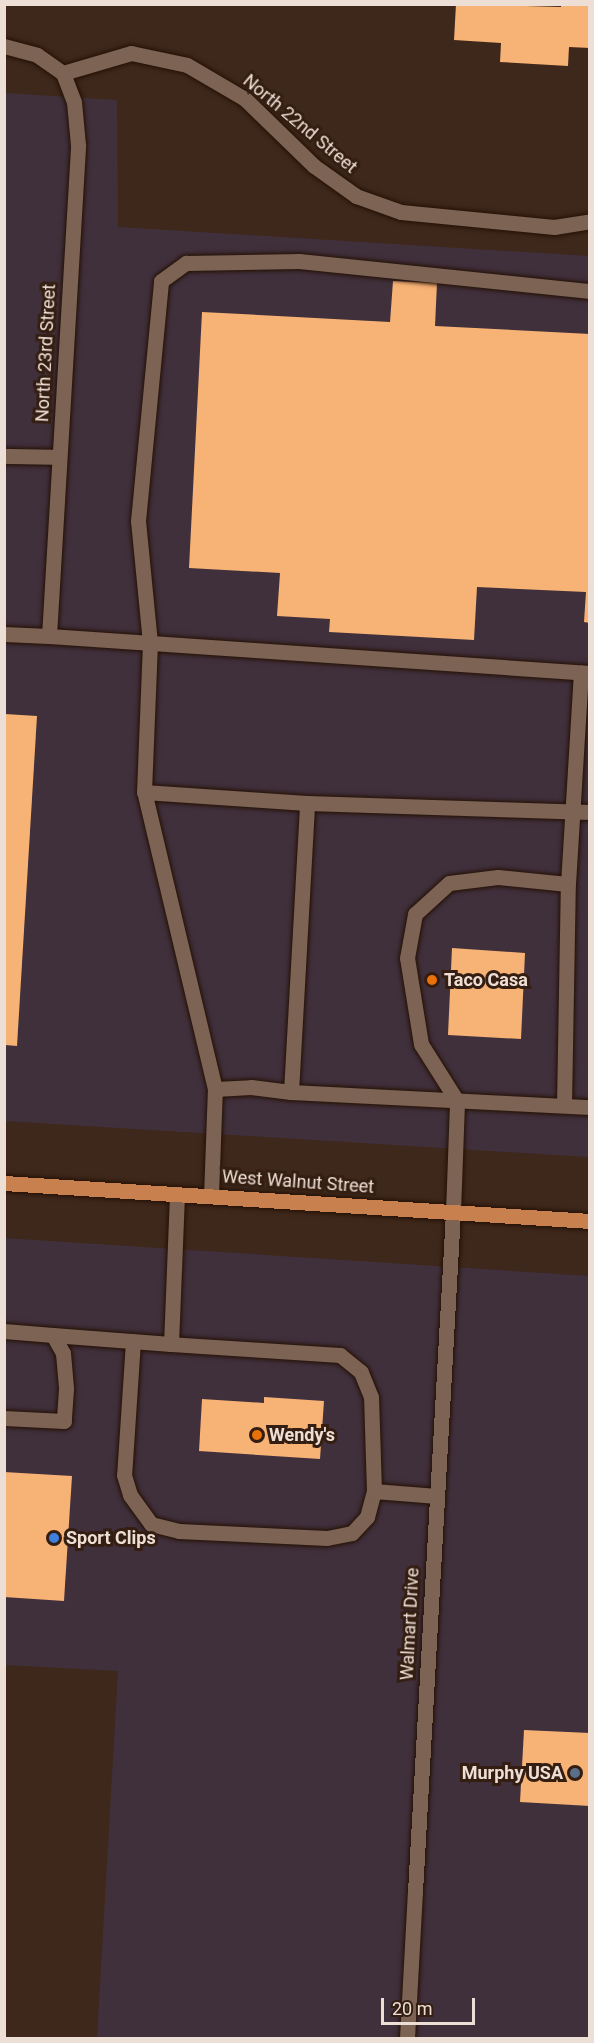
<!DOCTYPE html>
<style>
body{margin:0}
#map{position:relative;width:594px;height:2043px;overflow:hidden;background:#3e281b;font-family:Roboto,sans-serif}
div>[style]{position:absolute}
.commercial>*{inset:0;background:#40303c}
.building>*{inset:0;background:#f7b275}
.roads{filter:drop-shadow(0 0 2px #241004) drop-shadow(0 0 2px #241004)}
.service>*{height:15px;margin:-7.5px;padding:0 7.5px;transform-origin:7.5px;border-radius:7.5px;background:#7c6353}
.minor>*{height:15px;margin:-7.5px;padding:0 7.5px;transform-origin:7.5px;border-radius:7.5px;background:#7c6353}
.primary>*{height:15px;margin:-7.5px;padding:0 7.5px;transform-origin:7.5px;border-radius:7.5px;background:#c8804f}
.dots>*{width:16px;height:16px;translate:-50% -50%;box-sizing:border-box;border:3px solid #341e11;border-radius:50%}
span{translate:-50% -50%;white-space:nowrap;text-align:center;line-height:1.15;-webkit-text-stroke:6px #341e11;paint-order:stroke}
.street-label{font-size:18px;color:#eedfd6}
.poi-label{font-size:18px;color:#eedfd6;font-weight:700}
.left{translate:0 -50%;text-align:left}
.right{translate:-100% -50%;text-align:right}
.frame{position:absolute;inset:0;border:6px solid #eedfd6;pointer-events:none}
.scale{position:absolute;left:381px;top:1998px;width:94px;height:27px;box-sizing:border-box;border:3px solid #eedfd6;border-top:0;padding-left:8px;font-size:18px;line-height:21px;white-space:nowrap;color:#eedfd6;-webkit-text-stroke:4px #341e11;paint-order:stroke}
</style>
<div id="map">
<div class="commercial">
<i style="clip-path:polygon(4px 93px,117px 100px,118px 227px,589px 256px,589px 1157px,5px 1121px)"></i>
<i style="clip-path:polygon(4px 1238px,589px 1276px,589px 2038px,97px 2038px,118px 1671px,5px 1665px)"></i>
</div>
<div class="building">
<i style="clip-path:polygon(456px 4px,561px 7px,561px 4px,590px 4px,590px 48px,569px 47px,568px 66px,500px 62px,501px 43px,454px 40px)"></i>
<i style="clip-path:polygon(393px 281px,437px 283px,435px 326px,590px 334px,590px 623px,584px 622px,586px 592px,477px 587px,474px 640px,329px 632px,330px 619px,277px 616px,280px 573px,189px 568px,202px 312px,390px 322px)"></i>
<i style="clip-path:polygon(5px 714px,37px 716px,17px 1046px,5px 1045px)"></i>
<i style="clip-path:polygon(452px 948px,525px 953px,521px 1039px,448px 1035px)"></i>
<i style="clip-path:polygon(264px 1397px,324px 1401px,320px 1459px,199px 1451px,202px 1399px,264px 1403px)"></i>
<i style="clip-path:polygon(4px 1472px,72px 1476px,64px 1601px,4px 1597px)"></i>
<i style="clip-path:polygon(524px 1730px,590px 1733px,590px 1806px,520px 1802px)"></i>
</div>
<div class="roads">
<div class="service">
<i style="left:4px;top:456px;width:55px;rotate:1deg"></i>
<i style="left:49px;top:636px;width:542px;rotate:3.91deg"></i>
<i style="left:144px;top:792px;width:163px;rotate:3.9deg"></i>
<i style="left:307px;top:803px;width:283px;rotate:1.8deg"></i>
<i style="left:215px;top:1089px;width:36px;rotate:-3deg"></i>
<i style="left:251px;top:1087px;width:40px;rotate:7.1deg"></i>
<i style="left:291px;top:1092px;width:299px;rotate:2.9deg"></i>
<i style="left:291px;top:1092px;width:289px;rotate:-86.8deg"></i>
<i style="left:564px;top:1105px;width:221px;rotate:-89deg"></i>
<i style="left:568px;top:884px;width:212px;rotate:-86.5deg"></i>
<i style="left:211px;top:1196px;width:107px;rotate:-87.9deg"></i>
<i style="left:215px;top:1089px;width:305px;rotate:-103.4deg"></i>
<i style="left:144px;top:792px;width:149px;rotate:-87.7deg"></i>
<i style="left:150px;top:643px;width:123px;rotate:-95.6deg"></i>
<i style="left:138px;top:521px;width:241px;rotate:-84.5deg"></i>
<i style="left:161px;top:281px;width:31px;rotate:-36deg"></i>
<i style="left:186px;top:263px;width:113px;rotate:-1deg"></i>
<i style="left:299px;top:261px;width:293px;rotate:5.9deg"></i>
<i style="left:453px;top:1212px;width:111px;rotate:-87.9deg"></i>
<i style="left:457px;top:1101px;width:67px;rotate:-122.3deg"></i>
<i style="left:421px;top:1044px;width:87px;rotate:-99.2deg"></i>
<i style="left:407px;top:958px;width:45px;rotate:-79.7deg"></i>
<i style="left:415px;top:914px;width:46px;rotate:-42.4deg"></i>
<i style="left:449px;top:883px;width:49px;rotate:-7deg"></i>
<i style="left:498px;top:877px;width:70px;rotate:5.7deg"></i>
<i style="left:4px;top:1331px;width:49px;rotate:4.7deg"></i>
<i style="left:53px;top:1335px;width:21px;rotate:61deg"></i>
<i style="left:63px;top:1353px;width:36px;rotate:85deg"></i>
<i style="left:66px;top:1389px;width:32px;rotate:94deg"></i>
<i style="left:64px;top:1421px;width:60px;rotate:-177.1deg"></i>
<i style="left:53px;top:1335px;width:118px;rotate:4.4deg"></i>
<i style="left:171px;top:1344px;width:150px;rotate:-87.7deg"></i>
<i style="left:133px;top:1341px;width:134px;rotate:93.8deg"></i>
<i style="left:124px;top:1475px;width:21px;rotate:73deg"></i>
<i style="left:130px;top:1495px;width:36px;rotate:54deg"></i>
<i style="left:151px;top:1524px;width:29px;rotate:14deg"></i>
<i style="left:179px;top:1531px;width:148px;rotate:2.7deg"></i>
<i style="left:327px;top:1538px;width:25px;rotate:-11deg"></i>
<i style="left:352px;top:1533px;width:22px;rotate:-47deg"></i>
<i style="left:367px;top:1517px;width:27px;rotate:-75deg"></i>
<i style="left:374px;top:1491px;width:94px;rotate:-91.8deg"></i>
<i style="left:371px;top:1397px;width:27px;rotate:-112deg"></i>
<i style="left:361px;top:1372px;width:27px;rotate:-141deg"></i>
<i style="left:340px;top:1355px;width:169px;rotate:-176.3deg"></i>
<i style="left:374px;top:1491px;width:63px;rotate:4.5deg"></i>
<i style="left:407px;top:2038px;width:146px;rotate:-86.9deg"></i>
</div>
<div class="minor">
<i style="left:4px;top:46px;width:34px;rotate:15deg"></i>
<i style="left:37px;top:55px;width:32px;rotate:35deg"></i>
<i style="left:63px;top:73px;width:71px;rotate:-16.4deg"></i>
<i style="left:131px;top:53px;width:57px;rotate:12.1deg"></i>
<i style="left:187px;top:65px;width:67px;rotate:30.4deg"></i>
<i style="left:245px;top:99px;width:96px;rotate:44.2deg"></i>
<i style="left:314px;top:166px;width:52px;rotate:35.5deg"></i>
<i style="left:356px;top:196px;width:48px;rotate:19.6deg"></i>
<i style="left:401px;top:212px;width:154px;rotate:5.6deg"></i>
<i style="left:554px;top:227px;width:36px;rotate:-9deg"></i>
<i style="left:4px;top:634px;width:45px;rotate:2.5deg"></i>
<i style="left:49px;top:636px;width:492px;rotate:-86.6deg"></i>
<i style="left:78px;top:145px;width:43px;rotate:-95.3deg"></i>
<i style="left:74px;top:102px;width:31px;rotate:-111deg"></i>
<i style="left:415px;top:1892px;width:681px;rotate:-86.8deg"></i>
</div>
<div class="primary">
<i style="left:4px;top:1183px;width:587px;rotate:3.71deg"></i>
</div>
</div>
<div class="dots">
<i style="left:432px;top:980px;background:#e8710a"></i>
<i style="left:257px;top:1435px;background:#e8710a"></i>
<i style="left:54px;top:1538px;background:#3f7fe0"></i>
<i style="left:575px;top:1773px;background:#5c6f8a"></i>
</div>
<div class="street-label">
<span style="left:300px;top:124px;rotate:40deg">North 22nd Street</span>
<span style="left:46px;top:353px;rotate:-87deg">North 23rd Street</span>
<span style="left:298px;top:1182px;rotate:4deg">West Walnut Street</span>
<span style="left:410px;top:1624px;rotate:-87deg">Walmart Drive</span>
</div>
<div class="poi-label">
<span class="left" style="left:444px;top:980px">Taco Casa</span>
<span class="left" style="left:269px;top:1435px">Wendy's</span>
<span class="left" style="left:66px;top:1538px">Sport Clips</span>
<span class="right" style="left:563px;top:1773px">Murphy USA</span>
</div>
<div class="frame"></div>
<div class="scale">20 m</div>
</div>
